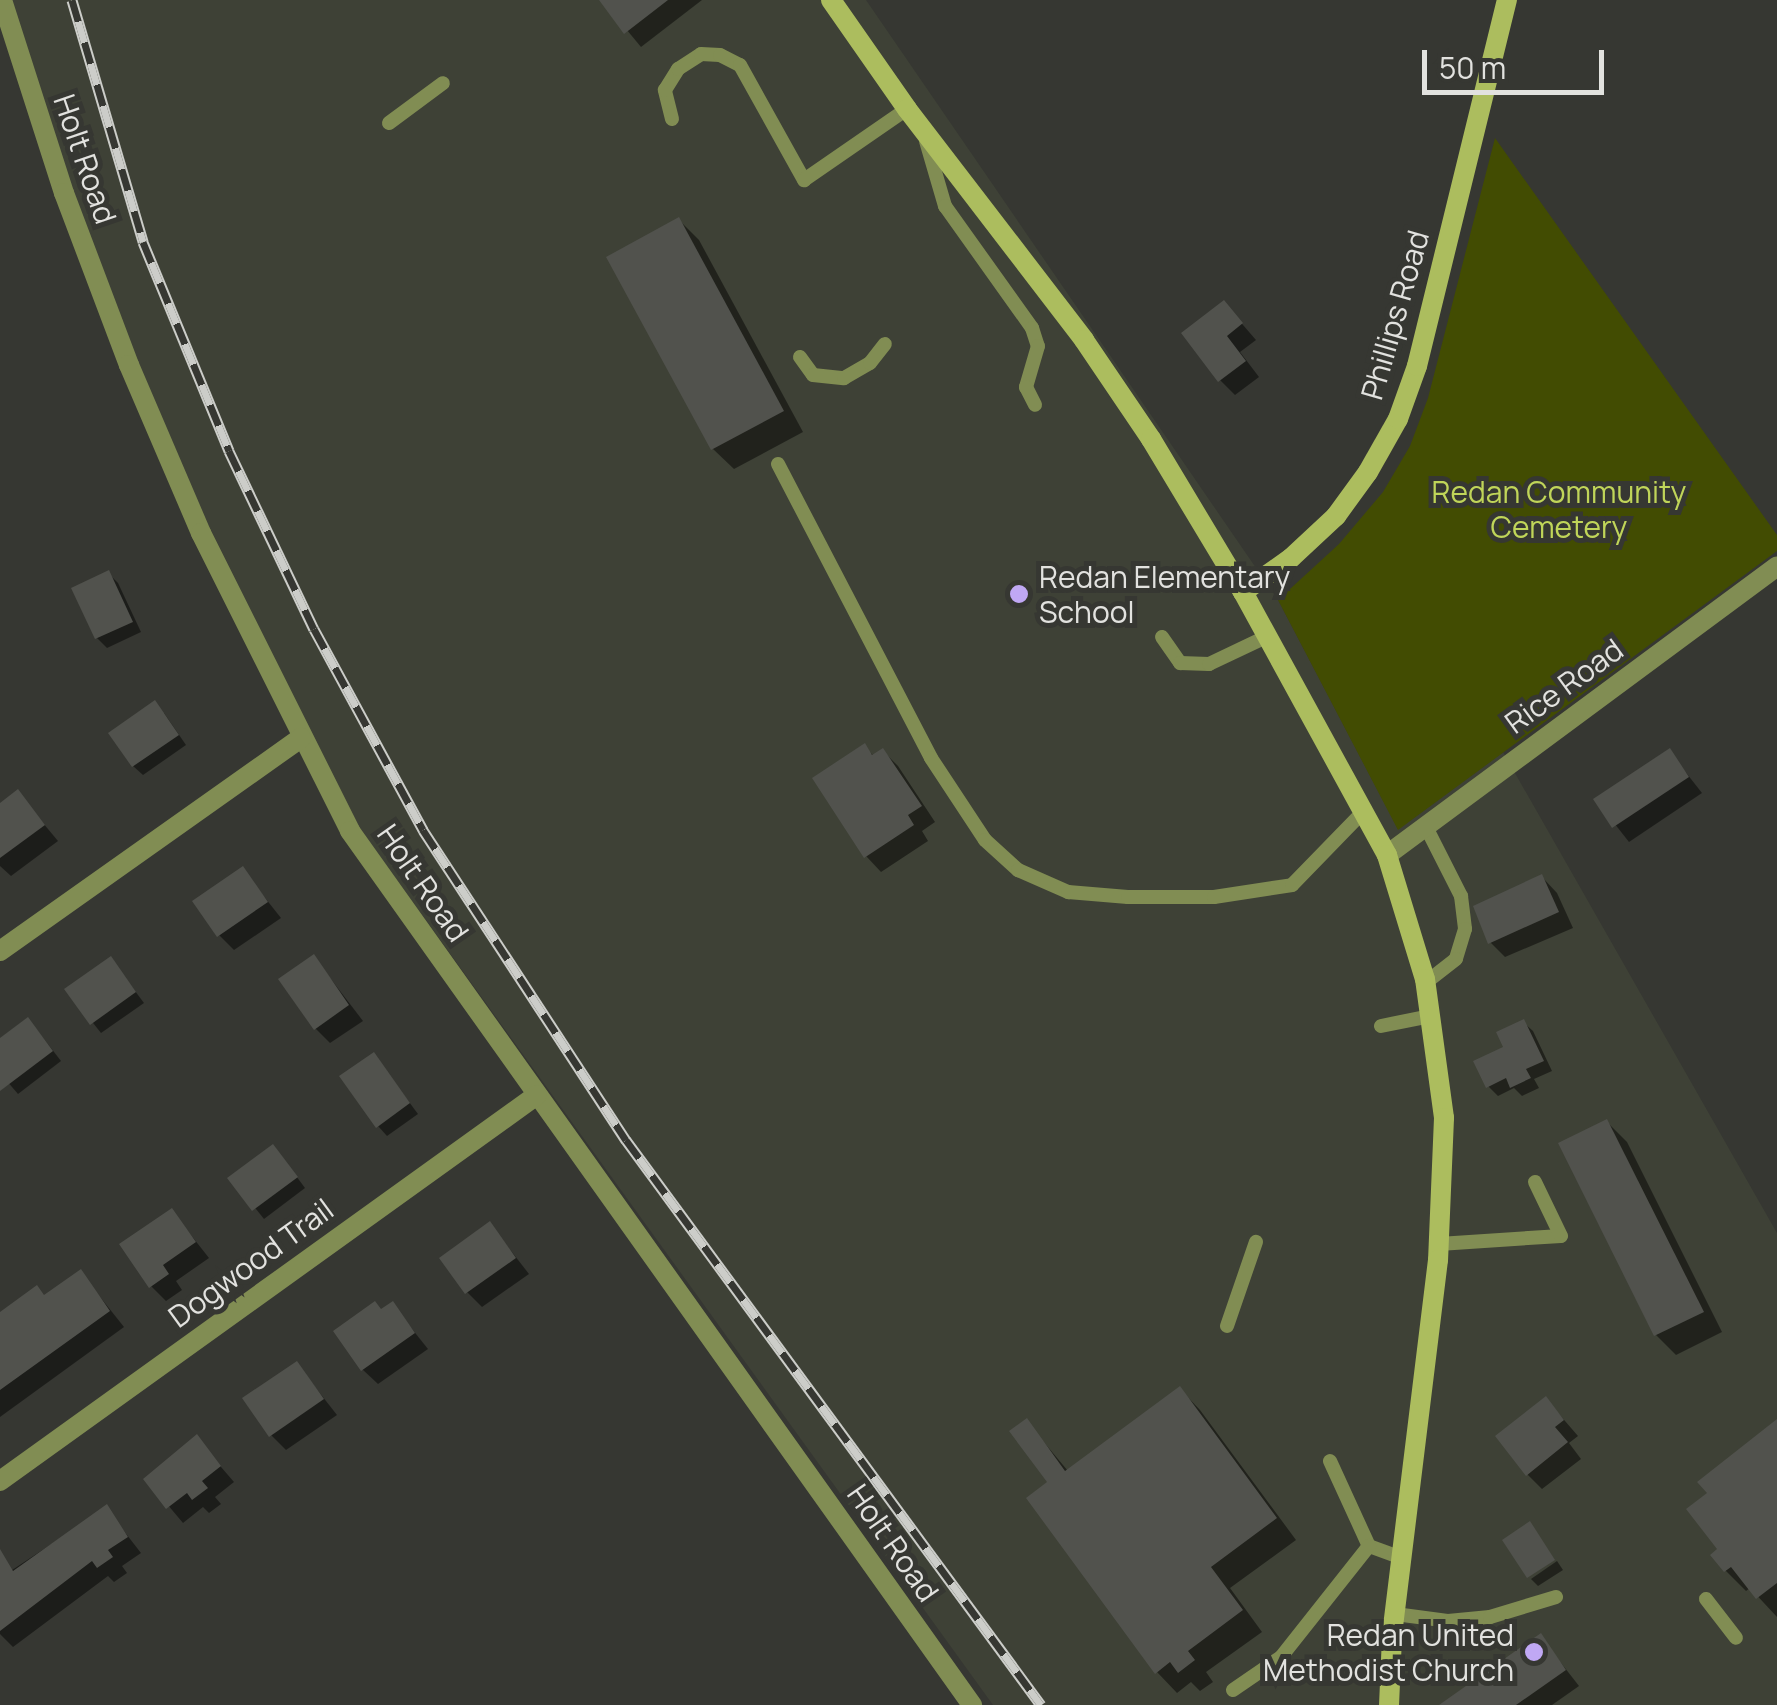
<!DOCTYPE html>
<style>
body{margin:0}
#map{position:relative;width:1777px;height:1705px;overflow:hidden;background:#363732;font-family:Manrope,sans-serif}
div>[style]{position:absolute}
.built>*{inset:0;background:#3e4136}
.green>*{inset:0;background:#424c02}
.shadow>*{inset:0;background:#0007}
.building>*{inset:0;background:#51524d}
.lane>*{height:14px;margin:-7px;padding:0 7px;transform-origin:7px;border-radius:7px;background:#818d53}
.street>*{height:20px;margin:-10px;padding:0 10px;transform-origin:10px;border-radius:10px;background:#818d53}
.secondary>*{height:20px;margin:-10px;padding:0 10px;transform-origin:10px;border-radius:10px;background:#acbd5e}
.rail>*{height:11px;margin-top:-5.5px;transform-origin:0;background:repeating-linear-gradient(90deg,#363732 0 22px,#cccdc9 0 44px);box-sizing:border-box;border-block:2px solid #cccdc9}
.dots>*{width:28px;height:28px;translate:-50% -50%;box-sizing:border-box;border:5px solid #363732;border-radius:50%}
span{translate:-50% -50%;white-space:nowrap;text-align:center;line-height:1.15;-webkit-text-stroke:10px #363732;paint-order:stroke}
.street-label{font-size:30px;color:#e2e2df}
.park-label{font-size:30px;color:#c0d559}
.poi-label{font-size:30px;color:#e2e2df}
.left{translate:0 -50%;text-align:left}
.right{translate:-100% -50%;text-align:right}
.scale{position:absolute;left:1422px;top:50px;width:182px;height:45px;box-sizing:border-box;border:5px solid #e2e2df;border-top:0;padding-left:12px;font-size:30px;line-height:35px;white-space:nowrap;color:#e2e2df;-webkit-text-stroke:8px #363732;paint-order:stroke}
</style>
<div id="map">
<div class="built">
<i style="clip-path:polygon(2px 0,866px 0,1278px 600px,1398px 829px,1503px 752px,1777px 1233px,1777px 1705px,993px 1705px,355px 822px,159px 436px)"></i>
</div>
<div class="green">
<i style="clip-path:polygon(1495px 138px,1777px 535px,1777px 551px,1398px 830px,1278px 600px,1339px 544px,1383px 492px,1410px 446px,1428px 398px)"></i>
</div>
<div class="shadow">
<i style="clip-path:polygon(602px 0,702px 0,641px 47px)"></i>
<i style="clip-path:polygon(679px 220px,699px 240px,803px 432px,734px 469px,713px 449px,610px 258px)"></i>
<i style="clip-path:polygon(1224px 303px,1256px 340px,1240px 352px,1259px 377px,1235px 395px,1220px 380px)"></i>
<i style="clip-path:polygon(108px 573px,118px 583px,141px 632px,107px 648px,97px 638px,74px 589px)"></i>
<i style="clip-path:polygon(164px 713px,186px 745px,143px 775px,133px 766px)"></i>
<i style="clip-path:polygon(864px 747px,874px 756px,883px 751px,898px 766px,935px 822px,922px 831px,928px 841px,881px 872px,866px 856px)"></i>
<i style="clip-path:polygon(1669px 751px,1702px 793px,1629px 842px,1596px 800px)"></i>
<i style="clip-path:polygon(18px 793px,58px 841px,11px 876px,0 866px,0 806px)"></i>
<i style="clip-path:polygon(242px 869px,281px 918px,234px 950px,219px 935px)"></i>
<i style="clip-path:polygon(1542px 877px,1557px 893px,1573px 928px,1505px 957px,1490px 942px)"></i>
<i style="clip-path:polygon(314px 957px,363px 1021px,330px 1043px,315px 1028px)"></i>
<i style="clip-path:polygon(111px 959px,144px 1003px,101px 1033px,67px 990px)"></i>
<i style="clip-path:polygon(1523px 1022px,1533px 1031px,1552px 1071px,1534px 1079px,1539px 1088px,1522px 1096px,1514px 1088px,1498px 1096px,1488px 1086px)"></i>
<i style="clip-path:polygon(37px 1030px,61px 1061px,18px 1094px,0 1073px,0 1041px)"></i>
<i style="clip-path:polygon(374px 1055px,418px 1114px,387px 1136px,378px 1126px)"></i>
<i style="clip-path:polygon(1607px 1122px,1627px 1142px,1722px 1332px,1676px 1355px,1656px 1335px)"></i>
<i style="clip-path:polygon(282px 1157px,305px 1188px,264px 1219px,231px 1178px)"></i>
<i style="clip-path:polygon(172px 1211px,209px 1258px,176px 1281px,182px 1290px,166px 1301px,151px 1286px)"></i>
<i style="clip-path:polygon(490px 1224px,529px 1274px,482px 1307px,467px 1292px)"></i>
<i style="clip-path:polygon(81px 1273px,124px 1327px,0 1417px,0 1337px)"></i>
<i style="clip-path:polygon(392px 1304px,428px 1349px,378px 1384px,362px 1369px)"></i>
<i style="clip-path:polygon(297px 1364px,337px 1415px,286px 1450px,271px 1435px)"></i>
<i style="clip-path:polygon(1180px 1389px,1200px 1410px,1296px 1540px,1230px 1588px,1262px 1632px,1206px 1672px,1213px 1682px,1200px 1691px,1191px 1682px,1177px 1693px,1157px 1672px,1051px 1483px,1027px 1422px,1068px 1471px)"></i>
<i style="clip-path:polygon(1546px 1399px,1578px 1436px,1569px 1443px,1581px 1459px,1542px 1489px,1527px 1474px)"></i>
<i style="clip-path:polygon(1777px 1428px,1777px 1617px,1750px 1588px,1746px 1591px,1726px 1571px,1721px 1550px)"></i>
<i style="clip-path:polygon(196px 1438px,234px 1482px,215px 1497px,221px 1504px,209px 1513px,203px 1507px,183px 1523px,146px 1479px)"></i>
<i style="clip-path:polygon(106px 1508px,141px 1553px,122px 1566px,127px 1573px,114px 1582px,108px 1576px,13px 1647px,0 1634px,0 1578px)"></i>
<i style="clip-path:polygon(1557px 1561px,1563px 1570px,1538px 1586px,1531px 1579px)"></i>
<i style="clip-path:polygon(1540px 1636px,1579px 1686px,1552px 1705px,1459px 1705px)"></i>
</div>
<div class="building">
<i style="clip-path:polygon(599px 0,668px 0,624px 34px)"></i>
<i style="clip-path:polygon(679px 217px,784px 411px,711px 450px,606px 257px)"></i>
<i style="clip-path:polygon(1224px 300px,1243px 323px,1227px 336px,1246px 361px,1218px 382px,1181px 333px)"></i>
<i style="clip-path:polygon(109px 570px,133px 622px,95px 639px,71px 588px)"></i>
<i style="clip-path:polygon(155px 700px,179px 735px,132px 767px,108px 733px)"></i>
<i style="clip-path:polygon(865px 743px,872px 755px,883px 748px,922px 806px,908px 815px,914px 825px,864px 858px,812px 778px)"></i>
<i style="clip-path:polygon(1670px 748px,1689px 777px,1612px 828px,1593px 799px)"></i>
<i style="clip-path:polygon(18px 789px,45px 825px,0 858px,0 803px)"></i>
<i style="clip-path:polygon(243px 866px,268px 902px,217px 937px,192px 901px)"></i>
<i style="clip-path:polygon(1542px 874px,1559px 912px,1488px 944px,1473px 906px)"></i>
<i style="clip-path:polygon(314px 954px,349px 1005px,314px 1030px,278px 979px)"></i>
<i style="clip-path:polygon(111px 956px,136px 992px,90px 1025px,64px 989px)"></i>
<i style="clip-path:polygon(28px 1017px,53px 1051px,0 1091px,0 1038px)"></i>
<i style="clip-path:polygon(1524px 1019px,1544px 1061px,1526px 1069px,1531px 1078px,1510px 1088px,1506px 1078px,1486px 1088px,1473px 1061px,1503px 1047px,1496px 1032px)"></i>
<i style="clip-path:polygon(374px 1052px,410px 1103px,376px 1128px,339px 1076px)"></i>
<i style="clip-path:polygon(1607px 1119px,1704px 1312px,1654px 1336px,1558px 1143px)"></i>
<i style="clip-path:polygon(273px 1144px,298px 1177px,252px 1211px,227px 1178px)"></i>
<i style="clip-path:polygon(172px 1208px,196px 1242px,163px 1265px,169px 1274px,149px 1288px,119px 1244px)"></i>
<i style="clip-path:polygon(490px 1221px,516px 1258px,465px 1294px,439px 1258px)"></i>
<i style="clip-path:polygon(81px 1269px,110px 1311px,0 1390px,0 1312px,37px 1285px,44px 1295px)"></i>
<i style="clip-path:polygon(375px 1301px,381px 1309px,393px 1301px,415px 1333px,361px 1371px,333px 1331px)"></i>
<i style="clip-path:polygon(297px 1361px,324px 1399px,269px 1437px,242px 1398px)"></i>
<i style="clip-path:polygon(1180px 1386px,1277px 1518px,1211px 1567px,1243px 1610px,1188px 1651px,1195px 1660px,1178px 1673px,1170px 1662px,1155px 1674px,1026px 1498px,1047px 1482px,1009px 1431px,1027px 1418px,1065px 1471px)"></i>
<i style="clip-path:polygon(1546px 1396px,1564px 1420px,1555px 1427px,1568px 1442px,1526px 1476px,1495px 1436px)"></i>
<i style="clip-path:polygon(1777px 1419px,1777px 1583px,1756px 1599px,1731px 1567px,1724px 1572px,1710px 1555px,1717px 1549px,1686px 1509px,1707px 1493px,1697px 1482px)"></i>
<i style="clip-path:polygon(197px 1434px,221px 1466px,202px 1481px,208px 1488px,192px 1500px,187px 1493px,166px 1509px,143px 1479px)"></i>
<i style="clip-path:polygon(107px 1504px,128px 1537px,108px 1550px,113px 1557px,97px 1568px,92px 1561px,0 1631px,0 1549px,13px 1571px)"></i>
<i style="clip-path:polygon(1530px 1521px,1555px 1560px,1527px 1578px,1502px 1540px)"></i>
<i style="clip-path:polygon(1541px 1633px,1566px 1670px,1516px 1705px,1439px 1705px)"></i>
</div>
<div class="lane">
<i style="left:672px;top:119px;width:30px;rotate:-104deg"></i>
<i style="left:665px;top:90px;width:25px;rotate:-58deg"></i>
<i style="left:678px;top:69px;width:27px;rotate:-33deg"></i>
<i style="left:701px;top:54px;width:19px;rotate:3deg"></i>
<i style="left:720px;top:55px;width:22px;rotate:27deg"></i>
<i style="left:740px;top:65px;width:132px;rotate:60.9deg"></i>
<i style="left:804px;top:180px;width:125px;rotate:-34.6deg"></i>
<i style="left:389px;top:123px;width:67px;rotate:-36.5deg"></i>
<i style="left:926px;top:141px;width:68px;rotate:73.7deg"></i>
<i style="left:945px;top:206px;width:150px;rotate:54.5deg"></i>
<i style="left:1032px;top:328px;width:19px;rotate:72deg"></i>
<i style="left:1038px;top:346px;width:43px;rotate:106.3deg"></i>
<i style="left:1026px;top:387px;width:20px;rotate:63deg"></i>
<i style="left:800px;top:357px;width:22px;rotate:54deg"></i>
<i style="left:813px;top:375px;width:31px;rotate:6deg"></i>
<i style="left:844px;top:378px;width:30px;rotate:-30deg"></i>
<i style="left:870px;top:363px;width:24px;rotate:-52deg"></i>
<i style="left:778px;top:464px;width:331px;rotate:62.5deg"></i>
<i style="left:931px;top:758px;width:98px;rotate:56.6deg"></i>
<i style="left:985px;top:840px;width:45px;rotate:42.3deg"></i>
<i style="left:1018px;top:870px;width:55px;rotate:23.7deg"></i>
<i style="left:1068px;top:892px;width:60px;rotate:4.8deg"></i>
<i style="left:1128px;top:897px;width:86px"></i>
<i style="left:1214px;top:897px;width:79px;rotate:-8.7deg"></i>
<i style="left:1292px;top:885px;width:105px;rotate:-45.8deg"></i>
<i style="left:1162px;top:637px;width:32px;rotate:55deg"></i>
<i style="left:1180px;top:663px;width:29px;rotate:2deg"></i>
<i style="left:1209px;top:664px;width:65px;rotate:-25.4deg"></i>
<i style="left:1425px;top:825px;width:80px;rotate:63.1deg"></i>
<i style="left:1461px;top:896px;width:33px;rotate:83deg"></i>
<i style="left:1465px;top:929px;width:31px;rotate:107deg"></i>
<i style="left:1456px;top:959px;width:39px;rotate:142deg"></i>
<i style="left:1381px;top:1026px;width:50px;rotate:-11.5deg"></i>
<i style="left:1439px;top:1244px;width:122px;rotate:-3.8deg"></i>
<i style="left:1561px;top:1236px;width:60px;rotate:-115.7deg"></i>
<i style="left:1227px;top:1326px;width:89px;rotate:-71deg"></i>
<i style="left:1330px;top:1461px;width:94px;rotate:65.4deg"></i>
<i style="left:1369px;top:1546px;width:35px;rotate:20deg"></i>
<i style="left:1706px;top:1599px;width:49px;rotate:52.4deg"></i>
<i style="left:1395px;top:1614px;width:53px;rotate:7.5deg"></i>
<i style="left:1448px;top:1621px;width:42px;rotate:-5.4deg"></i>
<i style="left:1490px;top:1617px;width:69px;rotate:-16.9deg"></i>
<i style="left:1233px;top:1690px;width:58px;rotate:-34.5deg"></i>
<i style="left:1281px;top:1657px;width:142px;rotate:-51.6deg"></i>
</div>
<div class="street">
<i style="left:2px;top:0;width:203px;rotate:72.2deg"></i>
<i style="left:64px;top:193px;width:184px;rotate:69.3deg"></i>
<i style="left:129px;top:365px;width:183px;rotate:66.8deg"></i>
<i style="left:201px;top:533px;width:333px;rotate:63.4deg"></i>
<i style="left:350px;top:831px;width:1073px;rotate:54.56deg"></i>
<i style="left:1387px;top:855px;width:485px;rotate:-36.5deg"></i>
<i style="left:0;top:951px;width:369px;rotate:-35.3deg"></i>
<i style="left:0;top:1481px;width:661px;rotate:-35.71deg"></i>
</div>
<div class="secondary">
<i style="left:831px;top:0;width:133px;rotate:55.1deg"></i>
<i style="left:907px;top:109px;width:291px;rotate:52.5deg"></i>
<i style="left:1084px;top:340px;width:120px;rotate:55.9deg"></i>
<i style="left:1151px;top:439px;width:179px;rotate:59deg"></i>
<i style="left:1243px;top:592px;width:300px;rotate:61.3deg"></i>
<i style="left:1387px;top:855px;width:130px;rotate:73deg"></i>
<i style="left:1425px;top:979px;width:140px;rotate:82.2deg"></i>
<i style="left:1444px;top:1118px;width:142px;rotate:92.4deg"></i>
<i style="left:1438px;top:1260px;width:380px;rotate:97deg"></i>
<i style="left:1392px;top:1637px;width:68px;rotate:92.5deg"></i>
<i style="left:1243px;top:592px;width:59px;rotate:-35.3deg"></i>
<i style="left:1291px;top:558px;width:62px;rotate:-43deg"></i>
<i style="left:1336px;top:516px;width:54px;rotate:-54deg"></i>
<i style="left:1368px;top:472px;width:61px;rotate:-60.5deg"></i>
<i style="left:1398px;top:419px;width:56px;rotate:-70.3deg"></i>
<i style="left:1417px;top:366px;width:377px;rotate:-76.2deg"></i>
</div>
<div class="rail">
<i style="left:72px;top:0;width:252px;rotate:73.6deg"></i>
<i style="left:143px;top:242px;width:226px;rotate:67.6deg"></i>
<i style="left:229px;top:451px;width:197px;rotate:64.5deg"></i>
<i style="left:314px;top:629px;width:229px;rotate:61.5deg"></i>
<i style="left:423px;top:830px;width:371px;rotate:56.8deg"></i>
<i style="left:626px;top:1140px;width:701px;rotate:53.7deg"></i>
</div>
<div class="dots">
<i style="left:1019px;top:594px;background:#c0a8f4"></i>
<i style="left:1534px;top:1652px;background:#c0a8f4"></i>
</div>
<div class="street-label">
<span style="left:85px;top:159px;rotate:71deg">Holt Road</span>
<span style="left:1395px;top:315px;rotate:-74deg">Phillips Road</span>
<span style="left:1564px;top:686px;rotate:-36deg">Rice Road</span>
<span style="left:423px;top:883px;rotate:55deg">Holt Road</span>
<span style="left:251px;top:1263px;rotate:-36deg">Dogwood Trail</span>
<span style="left:893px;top:1543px;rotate:55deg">Holt Road</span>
</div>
<div class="park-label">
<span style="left:1559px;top:509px">Redan Community<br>Cemetery</span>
</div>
<div class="poi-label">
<span class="left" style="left:1039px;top:594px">Redan Elementary<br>School</span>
<span class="right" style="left:1514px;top:1652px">Redan United<br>Methodist Church</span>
</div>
<div class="scale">50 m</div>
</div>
